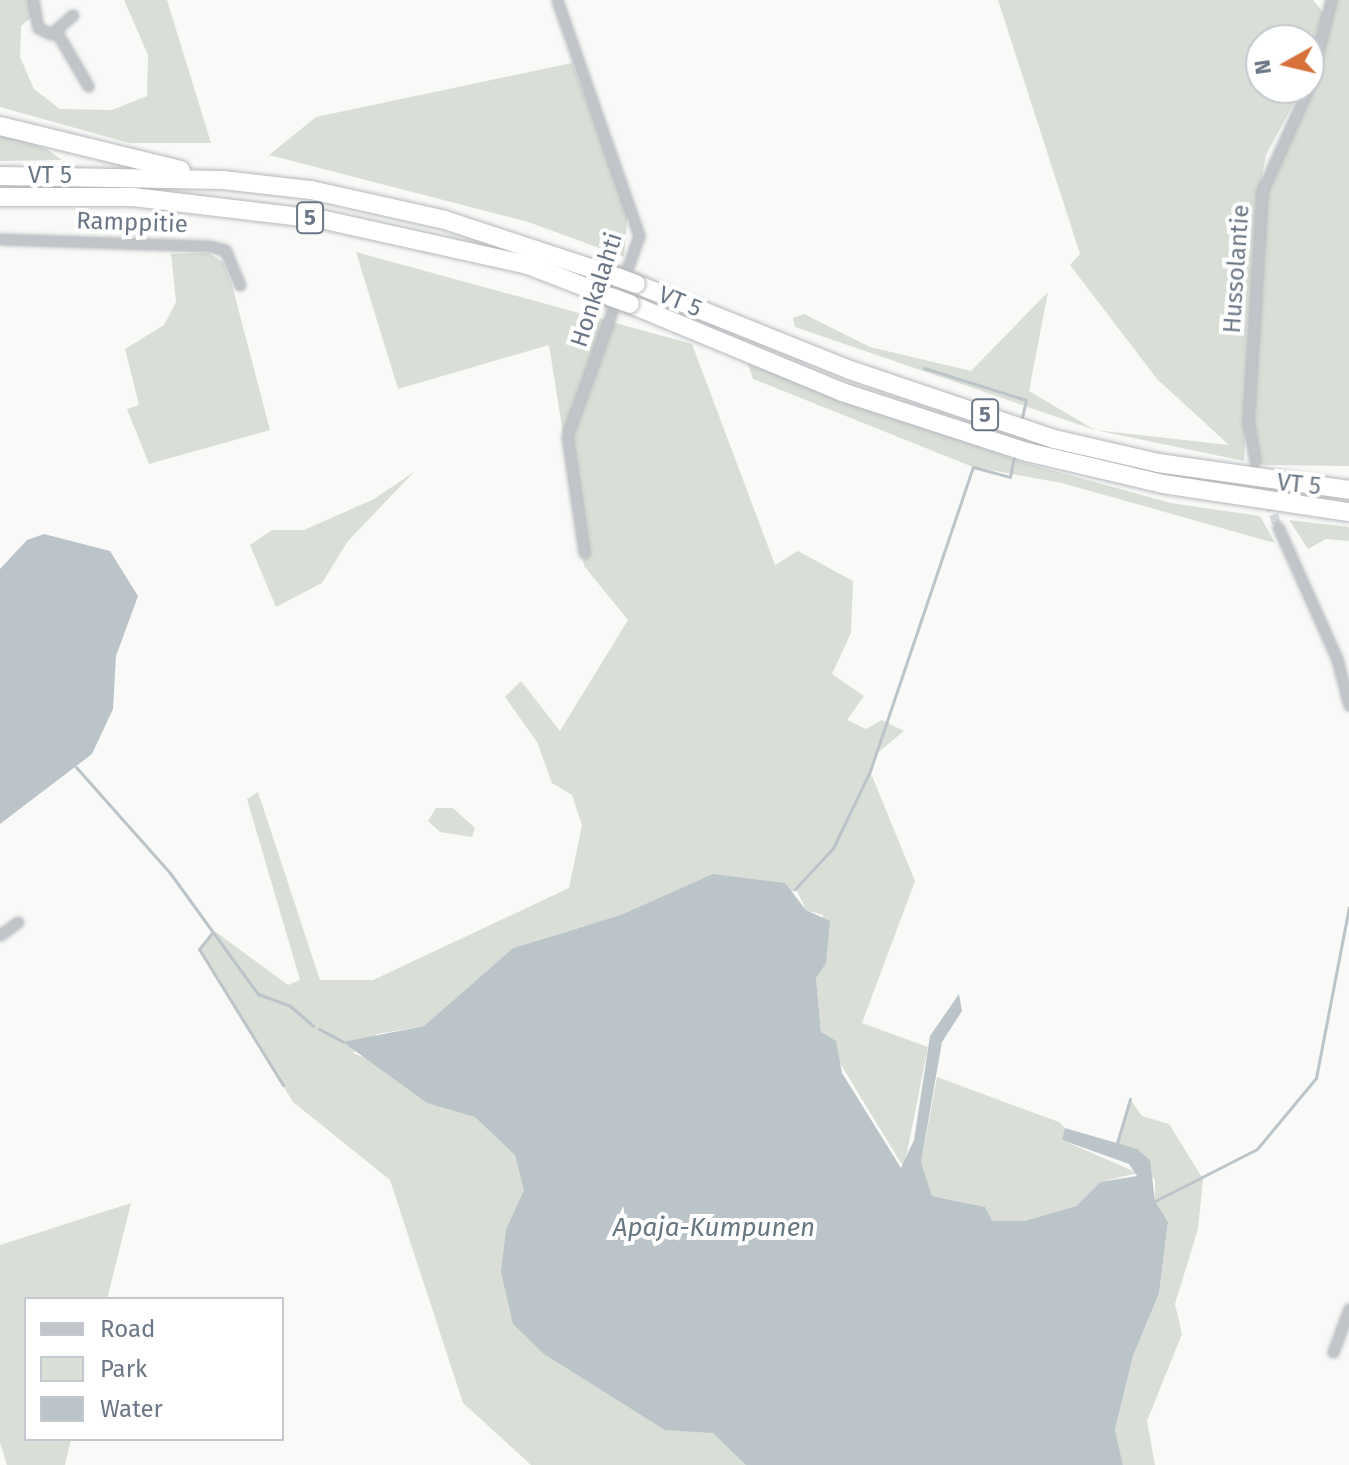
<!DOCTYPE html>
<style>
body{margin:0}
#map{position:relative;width:1349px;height:1465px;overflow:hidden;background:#f9faf8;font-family:"Fira Sans",sans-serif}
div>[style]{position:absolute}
.green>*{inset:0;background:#d9ded7}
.water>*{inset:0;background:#bbc4c9}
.stream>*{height:3px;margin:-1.5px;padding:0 1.5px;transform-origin:1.5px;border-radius:1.5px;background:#bbc4c9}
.minor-tunnel>*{height:9px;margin-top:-4.5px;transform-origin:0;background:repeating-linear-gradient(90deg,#d6d9dc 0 9px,transparent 0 13.5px)}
.roads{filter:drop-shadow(0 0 2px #b5b8bc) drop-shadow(0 0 2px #b5b8bc)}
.minor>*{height:9px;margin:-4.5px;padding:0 4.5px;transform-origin:4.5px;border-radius:4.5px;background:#c1c5c9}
.motorway>*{height:18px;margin:-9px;padding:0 9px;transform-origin:9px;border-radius:9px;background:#fff}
.bridges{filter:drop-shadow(0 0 2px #b5b8bc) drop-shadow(0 0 2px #b5b8bc)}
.motorway-bridge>*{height:18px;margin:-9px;padding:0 9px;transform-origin:9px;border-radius:9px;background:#fff}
span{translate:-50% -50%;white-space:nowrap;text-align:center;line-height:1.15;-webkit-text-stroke:8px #fff;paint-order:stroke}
.shield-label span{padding:2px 6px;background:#fff;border:2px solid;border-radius:6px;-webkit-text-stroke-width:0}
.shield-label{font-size:22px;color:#6b7786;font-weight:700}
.street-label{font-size:24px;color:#6b7786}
.water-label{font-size:26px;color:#677781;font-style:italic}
.legend{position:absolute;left:24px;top:1297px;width:260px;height:144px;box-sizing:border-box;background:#fff;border:2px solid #c4c9cf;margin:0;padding:10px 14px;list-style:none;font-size:24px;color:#6b7786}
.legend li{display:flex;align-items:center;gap:16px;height:40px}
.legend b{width:40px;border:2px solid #c4c9cf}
.north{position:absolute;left:1245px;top:24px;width:80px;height:80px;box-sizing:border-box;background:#fff;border:2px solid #c4c9cf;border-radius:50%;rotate:262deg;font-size:22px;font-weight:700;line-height:32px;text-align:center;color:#6b7786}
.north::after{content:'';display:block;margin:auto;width:28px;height:36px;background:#d7713b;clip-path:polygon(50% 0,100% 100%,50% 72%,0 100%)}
</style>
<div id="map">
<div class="green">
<i style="clip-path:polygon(0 0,33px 0,32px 17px,21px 26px,20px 57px,34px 89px,60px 109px,112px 110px,147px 96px,148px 55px,124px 0,167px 0,211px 143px,129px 143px,0 107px)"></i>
<i style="clip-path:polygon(998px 0,1313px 0,1323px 12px,1309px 76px,1309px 40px,1261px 40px,1261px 88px,1302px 88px,1266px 155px,1259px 191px,1244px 461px,1095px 430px,795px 327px,793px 318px,804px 314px,870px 347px,971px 371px,1048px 292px,1029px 391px,1095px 430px,1229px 445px,1157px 379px,1070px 265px,1080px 254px)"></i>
<i style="clip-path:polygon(1331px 0,1349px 0,1349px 466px,1264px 465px,1255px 461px,1248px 423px,1262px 191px,1320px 65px)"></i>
<i style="clip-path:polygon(572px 63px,628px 209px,624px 257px,528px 222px,269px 155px,316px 117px)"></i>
<i style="clip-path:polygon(0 131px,48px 150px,62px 160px,0 161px)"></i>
<i style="clip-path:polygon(356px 252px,692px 344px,775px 565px,798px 551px,853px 581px,851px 633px,832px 674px,864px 696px,847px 720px,866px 729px,882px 720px,904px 731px,876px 754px,870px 771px,915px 881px,862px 1023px,928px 1047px,904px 1168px,821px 1032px,816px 978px,823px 915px,806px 910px,797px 891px,584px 926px,513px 948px,424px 1026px,377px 1034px,353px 1053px,453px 1093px,522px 1152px,524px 1190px,506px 1229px,503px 1261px,529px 1338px,545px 1354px,676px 1354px,746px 1465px,531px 1465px,463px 1403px,390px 1180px,293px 1102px,199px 949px,216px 932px,288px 985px,300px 980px,247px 799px,258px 792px,320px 980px,373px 980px,569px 888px,582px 825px,572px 795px,552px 783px,537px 742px,505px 697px,521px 681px,560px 731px,628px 620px,584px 566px,549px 345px,398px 389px)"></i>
<i style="clip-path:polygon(209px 253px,223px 262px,232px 285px,270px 430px,149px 464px,127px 409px,139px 405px,125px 349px,164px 325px,176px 302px,171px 254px)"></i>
<i style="clip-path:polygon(748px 364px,1022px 462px,1171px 503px,1260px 516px,1275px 543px,1062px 483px,973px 467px,753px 379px)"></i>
<i style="clip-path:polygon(414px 472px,348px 541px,322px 583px,276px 607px,250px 545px,272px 530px,304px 530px,374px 499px)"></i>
<i style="clip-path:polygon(1289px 520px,1349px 527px,1349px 541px,1326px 539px,1308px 549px)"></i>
<i style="clip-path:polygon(436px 808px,453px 808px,475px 828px,472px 837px,440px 832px,428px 821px)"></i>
<i style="clip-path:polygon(937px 1077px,1059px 1122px,1065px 1128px,1062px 1140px,1138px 1173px,1100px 1182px,1076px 1206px,1024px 1221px,992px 1221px,976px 1205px,932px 1196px,921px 1162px)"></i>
<i style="clip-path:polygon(1130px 1099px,1142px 1116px,1169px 1124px,1203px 1179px,1198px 1229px,1175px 1304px,1182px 1334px,1147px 1421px,1155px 1465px,1123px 1465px,1115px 1431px,1133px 1356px,1159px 1295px,1168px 1222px,1155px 1201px,1155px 1180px,1117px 1143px)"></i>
<i style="clip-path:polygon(131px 1203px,107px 1299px,26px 1299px,26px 1439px,71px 1439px,65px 1465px,7px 1465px,0 1442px,0 1245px)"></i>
</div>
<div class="water">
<i style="clip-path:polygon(44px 534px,110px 551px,138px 596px,116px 656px,113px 709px,92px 754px,0 824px,0 569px,27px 540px)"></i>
<i style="clip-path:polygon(713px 874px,785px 883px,806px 910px,830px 921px,826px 963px,816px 978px,821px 1032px,836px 1041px,842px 1073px,901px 1168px,914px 1140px,930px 1036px,959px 994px,962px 1011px,942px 1042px,921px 1162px,932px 1196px,985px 1207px,992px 1221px,1024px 1221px,1076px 1206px,1100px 1182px,1137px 1176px,1129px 1164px,1062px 1140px,1065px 1128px,1137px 1149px,1150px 1160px,1155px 1201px,1168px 1222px,1159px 1294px,1133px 1356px,1115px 1430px,1123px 1465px,746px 1465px,713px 1433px,665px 1430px,544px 1354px,513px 1324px,501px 1272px,506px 1229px,524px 1190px,515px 1155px,475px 1117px,427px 1103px,343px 1042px,424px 1026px,513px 948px,621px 915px)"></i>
</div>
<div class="stream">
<i style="left:924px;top:368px;width:107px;rotate:17.4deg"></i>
<i style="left:1026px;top:400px;width:18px;rotate:103deg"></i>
<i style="left:76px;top:767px;width:142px;rotate:48.4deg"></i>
<i style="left:170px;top:873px;width:150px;rotate:54deg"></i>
<i style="left:258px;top:994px;width:33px;rotate:20deg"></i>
<i style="left:289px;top:1005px;width:32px;rotate:41deg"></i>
<i style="left:795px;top:889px;width:56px;rotate:-47.2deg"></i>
<i style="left:833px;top:848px;width:85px;rotate:-64.3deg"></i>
<i style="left:870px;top:771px;width:321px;rotate:-71.3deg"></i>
<i style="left:973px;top:467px;width:38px;rotate:15deg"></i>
<i style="left:1010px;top:477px;width:20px;rotate:-79deg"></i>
<i style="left:212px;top:933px;width:21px;rotate:129deg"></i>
<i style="left:199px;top:949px;width:160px;rotate:58.3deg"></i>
<i style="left:319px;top:1029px;width:27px;rotate:28deg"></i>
<i style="left:1117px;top:1143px;width:46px;rotate:-73.5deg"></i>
<i style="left:1155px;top:1201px;width:114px;rotate:-27deg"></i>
<i style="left:1257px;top:1149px;width:92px;rotate:-50.3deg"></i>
<i style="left:1316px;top:1078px;width:174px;rotate:-79.1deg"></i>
</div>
<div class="minor-tunnel">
<i style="left:1260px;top:476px;width:54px;rotate:70.6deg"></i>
</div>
<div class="roads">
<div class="minor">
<i style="left:33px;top:0;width:28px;rotate:80deg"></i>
<i style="left:38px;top:28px;width:14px;rotate:25deg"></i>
<i style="left:51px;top:34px;width:29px;rotate:-41deg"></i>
<i style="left:557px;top:0;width:250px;rotate:70.8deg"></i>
<i style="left:639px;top:236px;width:213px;rotate:109.8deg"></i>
<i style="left:567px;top:436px;width:118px;rotate:81.7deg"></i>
<i style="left:56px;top:31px;width:64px;rotate:59.8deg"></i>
<i style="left:1309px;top:86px;width:89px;rotate:-75.7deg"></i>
<i style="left:0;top:239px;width:210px;rotate:1.9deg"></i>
<i style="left:210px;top:246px;width:16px;rotate:15deg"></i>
<i style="left:225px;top:250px;width:38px;rotate:67deg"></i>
<i style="left:1255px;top:461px;width:39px;rotate:-100deg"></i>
<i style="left:1248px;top:423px;width:232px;rotate:-86.5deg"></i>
<i style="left:1262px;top:191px;width:113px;rotate:-65.9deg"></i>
<i style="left:1278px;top:527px;width:145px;rotate:65.9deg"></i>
<i style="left:1337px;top:659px;width:48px;rotate:75.4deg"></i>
<i style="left:0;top:935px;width:22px;rotate:-36deg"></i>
<i style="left:1333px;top:1352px;width:46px;rotate:-69.6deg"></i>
</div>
<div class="motorway">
<i style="left:0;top:126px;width:186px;rotate:13.7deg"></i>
<i style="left:0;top:176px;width:223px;rotate:1deg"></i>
<i style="left:223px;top:180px;width:89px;rotate:6.5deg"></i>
<i style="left:311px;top:190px;width:137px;rotate:12.6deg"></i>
<i style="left:445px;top:220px;width:181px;rotate:18.3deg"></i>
<i style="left:0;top:197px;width:133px"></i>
<i style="left:133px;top:197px;width:193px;rotate:6.8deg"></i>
<i style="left:325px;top:220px;width:208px;rotate:12.5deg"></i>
<i style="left:528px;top:265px;width:89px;rotate:21.1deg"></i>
<i style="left:636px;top:284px;width:231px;rotate:21.9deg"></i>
<i style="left:850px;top:370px;width:215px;rotate:18.7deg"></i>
<i style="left:1054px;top:439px;width:107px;rotate:13deg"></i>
<i style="left:1158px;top:463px;width:193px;rotate:8deg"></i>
<i style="left:630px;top:304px;width:230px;rotate:22.5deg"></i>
<i style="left:842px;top:392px;width:194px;rotate:18deg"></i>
<i style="left:1027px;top:452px;width:140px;rotate:13.2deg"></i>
<i style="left:1163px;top:484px;width:188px;rotate:8.6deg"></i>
</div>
</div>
<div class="bridges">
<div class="motorway-bridge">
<i style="left:617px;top:277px;width:20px;rotate:20deg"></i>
<i style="left:611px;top:297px;width:20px;rotate:20deg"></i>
</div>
</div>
<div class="shield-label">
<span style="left:310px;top:218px">5</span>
<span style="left:985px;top:415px">5</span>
</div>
<div class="street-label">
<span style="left:50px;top:176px">VT 5</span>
<span style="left:132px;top:223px;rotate:2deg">Ramppitie</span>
<span style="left:1237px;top:269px;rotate:-86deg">Hussolantie</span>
<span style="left:597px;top:290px;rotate:-72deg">Honkalahti</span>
<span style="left:680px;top:302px;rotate:22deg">VT 5</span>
<span style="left:1299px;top:485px;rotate:6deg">VT 5</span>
</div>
<div class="water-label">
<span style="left:714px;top:1228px">Apaja-Kumpunen</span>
</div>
<ul class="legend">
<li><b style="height:10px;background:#c1c5c9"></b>Road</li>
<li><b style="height:22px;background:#d9ded7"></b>Park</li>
<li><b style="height:22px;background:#bbc4c9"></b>Water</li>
</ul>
<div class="north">N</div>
</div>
